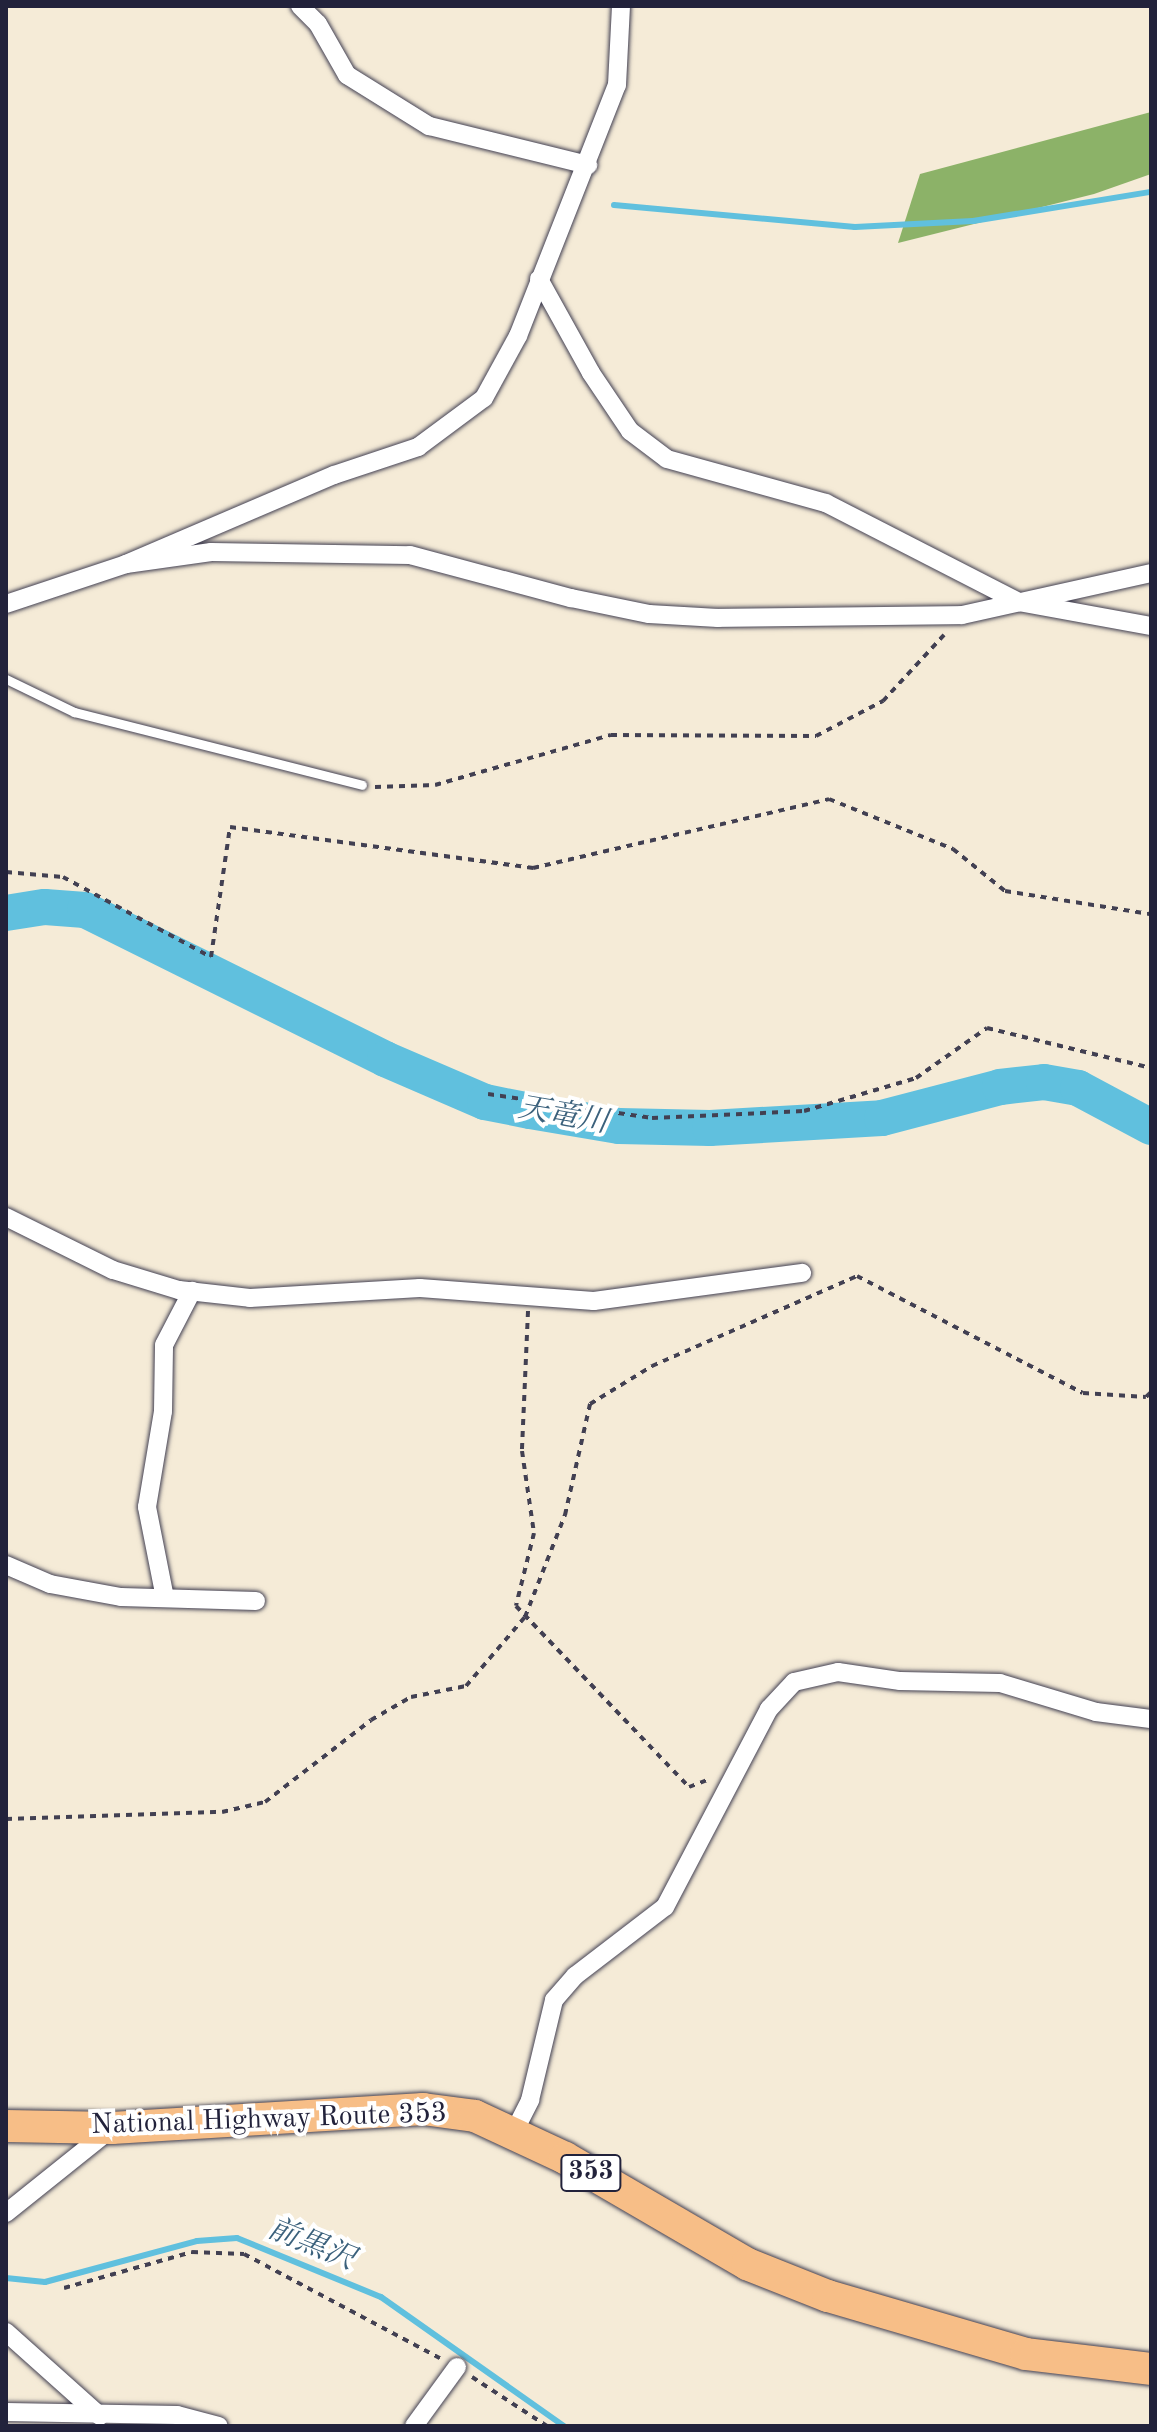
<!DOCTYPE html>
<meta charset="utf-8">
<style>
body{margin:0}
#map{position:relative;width:1157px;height:2432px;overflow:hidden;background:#f5ebd7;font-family:"Old Standard TT","Noto Serif JP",serif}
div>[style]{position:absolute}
.forest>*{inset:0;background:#8cb268}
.stream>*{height:6px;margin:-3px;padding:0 3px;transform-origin:3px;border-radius:3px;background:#60c0de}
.river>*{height:36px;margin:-18px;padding:0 18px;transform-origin:18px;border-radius:18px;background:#60c0de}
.path>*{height:4px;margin-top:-2px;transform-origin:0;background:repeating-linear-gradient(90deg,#424052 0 6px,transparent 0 12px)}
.roads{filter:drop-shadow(0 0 2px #424052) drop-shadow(0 0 2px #424052)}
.lane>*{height:9px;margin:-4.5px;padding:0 4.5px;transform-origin:4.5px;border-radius:4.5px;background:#fff}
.street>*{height:18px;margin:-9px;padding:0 9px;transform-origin:9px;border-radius:9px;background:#fff}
.highway>*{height:32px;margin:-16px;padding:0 16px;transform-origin:16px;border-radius:16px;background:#f7be87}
span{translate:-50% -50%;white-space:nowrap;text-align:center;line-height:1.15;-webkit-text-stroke:8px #fff;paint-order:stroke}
.shield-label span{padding:2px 6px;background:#fff;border:2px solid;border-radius:6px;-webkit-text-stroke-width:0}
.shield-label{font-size:26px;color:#22223b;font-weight:700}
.street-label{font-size:28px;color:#22223b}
.water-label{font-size:30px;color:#3b617c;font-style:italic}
.frame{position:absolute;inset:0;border:8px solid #22223b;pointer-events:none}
</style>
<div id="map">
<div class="forest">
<i style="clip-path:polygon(1151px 112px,1151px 174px,1094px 194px,898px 243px,920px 174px)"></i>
</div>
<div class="stream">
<i style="left:614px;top:205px;width:242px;rotate:5.2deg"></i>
<i style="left:855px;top:227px;width:118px;rotate:-2.9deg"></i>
<i style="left:973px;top:221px;width:180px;rotate:-9.3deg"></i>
<i style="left:6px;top:2278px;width:39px;rotate:6deg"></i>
<i style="left:45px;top:2282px;width:157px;rotate:-15.1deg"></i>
<i style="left:197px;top:2241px;width:40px;rotate:-4.3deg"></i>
<i style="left:237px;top:2238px;width:156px;rotate:22.3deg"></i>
<i style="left:381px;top:2297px;width:224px;rotate:35.2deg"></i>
</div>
<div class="river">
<i style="left:6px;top:913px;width:39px;rotate:-9deg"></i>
<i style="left:45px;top:907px;width:40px;rotate:4.3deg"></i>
<i style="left:85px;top:910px;width:335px;rotate:26.4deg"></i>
<i style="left:385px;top:1059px;width:109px;rotate:23.3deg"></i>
<i style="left:485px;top:1102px;width:46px;rotate:11.3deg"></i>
<i style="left:530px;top:1111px;width:90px;rotate:9.6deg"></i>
<i style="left:619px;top:1126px;width:91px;rotate:1.3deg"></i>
<i style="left:710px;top:1128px;width:172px;rotate:-3.3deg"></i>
<i style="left:882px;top:1118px;width:122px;rotate:-14.7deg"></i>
<i style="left:1000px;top:1087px;width:44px;rotate:-6.5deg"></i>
<i style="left:1044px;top:1082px;width:35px;rotate:10deg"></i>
<i style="left:1078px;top:1088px;width:83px;rotate:28.1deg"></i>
</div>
<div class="path">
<i style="left:375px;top:787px;width:60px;rotate:-1.9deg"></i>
<i style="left:435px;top:785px;width:183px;rotate:-15.9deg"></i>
<i style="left:611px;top:735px;width:205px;rotate:0.3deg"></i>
<i style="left:816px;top:736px;width:76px;rotate:-27.6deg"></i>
<i style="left:883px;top:701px;width:90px;rotate:-47.3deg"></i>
<i style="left:6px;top:872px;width:57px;rotate:5deg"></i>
<i style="left:63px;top:877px;width:168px;rotate:28.4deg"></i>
<i style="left:211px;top:957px;width:131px;rotate:-81.7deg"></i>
<i style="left:230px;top:827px;width:306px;rotate:7.7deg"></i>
<i style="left:533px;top:868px;width:304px;rotate:-13.1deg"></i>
<i style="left:829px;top:799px;width:134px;rotate:22deg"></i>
<i style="left:953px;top:849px;width:67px;rotate:38.9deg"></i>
<i style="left:1005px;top:891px;width:148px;rotate:9deg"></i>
<i style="left:488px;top:1094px;width:166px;rotate:8.3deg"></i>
<i style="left:652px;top:1118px;width:152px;rotate:-2.6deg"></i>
<i style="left:804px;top:1111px;width:117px;rotate:-16.4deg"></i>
<i style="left:916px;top:1078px;width:87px;rotate:-35.2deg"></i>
<i style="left:987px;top:1028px;width:169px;rotate:13.7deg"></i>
<i style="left:528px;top:1311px;width:140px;rotate:92.5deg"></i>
<i style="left:522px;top:1451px;width:83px;rotate:81.7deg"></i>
<i style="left:534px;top:1533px;width:75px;rotate:103.9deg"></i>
<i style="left:516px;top:1606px;width:250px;rotate:46.3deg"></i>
<i style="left:689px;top:1787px;width:22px;rotate:-21deg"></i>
<i style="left:6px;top:1819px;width:216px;rotate:-1.9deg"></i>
<i style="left:222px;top:1812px;width:44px;rotate:-13.1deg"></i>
<i style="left:265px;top:1802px;width:134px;rotate:-37.7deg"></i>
<i style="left:371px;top:1720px;width:46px;rotate:-29.9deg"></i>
<i style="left:411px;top:1697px;width:56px;rotate:-11.3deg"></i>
<i style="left:466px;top:1686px;width:91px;rotate:-49.5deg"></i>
<i style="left:525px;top:1617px;width:110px;rotate:-68.6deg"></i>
<i style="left:565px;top:1515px;width:114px;rotate:-77.3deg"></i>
<i style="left:590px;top:1404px;width:73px;rotate:-31.5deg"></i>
<i style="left:652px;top:1366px;width:224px;rotate:-23.7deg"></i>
<i style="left:857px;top:1276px;width:254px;rotate:27.4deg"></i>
<i style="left:1083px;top:1393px;width:63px;rotate:3.6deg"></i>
<i style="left:1146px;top:1397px;width:7px;rotate:-45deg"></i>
<i style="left:64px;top:2288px;width:133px;rotate:-15.7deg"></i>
<i style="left:192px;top:2252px;width:52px;rotate:2.2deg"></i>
<i style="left:244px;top:2254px;width:222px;rotate:28deg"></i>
<i style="left:472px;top:2377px;width:90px;rotate:33.2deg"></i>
</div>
<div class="roads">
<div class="lane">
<i style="left:6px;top:679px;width:76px;rotate:25.9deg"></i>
<i style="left:74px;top:712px;width:297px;rotate:14.2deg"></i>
</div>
<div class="street">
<i style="left:300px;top:6px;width:25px;rotate:45deg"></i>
<i style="left:318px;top:24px;width:59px;rotate:60.4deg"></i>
<i style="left:347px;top:75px;width:97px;rotate:31.9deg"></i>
<i style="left:429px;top:126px;width:164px;rotate:13.8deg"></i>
<i style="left:539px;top:279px;width:107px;rotate:61deg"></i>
<i style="left:591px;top:373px;width:70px;rotate:56.1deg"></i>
<i style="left:630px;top:431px;width:46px;rotate:37.1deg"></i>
<i style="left:667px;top:459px;width:165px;rotate:15.5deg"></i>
<i style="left:826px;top:503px;width:217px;rotate:27.2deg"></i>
<i style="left:1019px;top:602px;width:134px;rotate:10.3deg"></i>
<i style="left:126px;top:564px;width:86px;rotate:-8deg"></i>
<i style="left:211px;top:552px;width:199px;rotate:0.9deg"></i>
<i style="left:410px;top:555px;width:167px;rotate:15deg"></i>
<i style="left:571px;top:598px;width:80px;rotate:11.6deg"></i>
<i style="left:649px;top:614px;width:69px;rotate:3.3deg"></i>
<i style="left:718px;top:618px;width:244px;rotate:-0.7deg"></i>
<i style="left:962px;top:615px;width:194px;rotate:-12.5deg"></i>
<i style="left:6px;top:604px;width:126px;rotate:-18.4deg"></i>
<i style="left:126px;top:564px;width:226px;rotate:-23.2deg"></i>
<i style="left:334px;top:475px;width:89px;rotate:-18.4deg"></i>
<i style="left:418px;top:447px;width:82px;rotate:-36.6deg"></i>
<i style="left:484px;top:398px;width:71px;rotate:-61.3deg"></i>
<i style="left:518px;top:336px;width:270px;rotate:-68.5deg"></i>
<i style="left:617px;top:85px;width:79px;rotate:-87.1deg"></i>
<i style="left:6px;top:1217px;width:119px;rotate:26.4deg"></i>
<i style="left:113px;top:1270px;width:69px;rotate:16.9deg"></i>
<i style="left:179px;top:1290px;width:71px;rotate:6.4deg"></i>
<i style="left:250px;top:1298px;width:170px;rotate:-3.4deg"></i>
<i style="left:420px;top:1288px;width:174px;rotate:4.3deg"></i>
<i style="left:594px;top:1301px;width:210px;rotate:-7.7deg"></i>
<i style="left:6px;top:1565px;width:48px;rotate:23.4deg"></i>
<i style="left:50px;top:1584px;width:72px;rotate:10.4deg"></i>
<i style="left:121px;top:1597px;width:135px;rotate:1.7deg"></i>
<i style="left:165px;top:1598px;width:93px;rotate:-101.2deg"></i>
<i style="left:147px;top:1507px;width:97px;rotate:-80.5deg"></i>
<i style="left:163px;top:1411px;width:66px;rotate:-89.1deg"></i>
<i style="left:164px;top:1345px;width:61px;rotate:-62.6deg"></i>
<i style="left:514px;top:2132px;width:36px;rotate:-63deg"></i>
<i style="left:530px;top:2100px;width:103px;rotate:-76.5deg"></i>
<i style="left:554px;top:2000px;width:32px;rotate:-49deg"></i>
<i style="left:575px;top:1976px;width:113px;rotate:-37.5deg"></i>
<i style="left:665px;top:1907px;width:224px;rotate:-62.3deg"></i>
<i style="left:769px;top:1709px;width:37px;rotate:-47deg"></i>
<i style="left:794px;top:1682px;width:45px;rotate:-12.8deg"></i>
<i style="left:838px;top:1672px;width:63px;rotate:8.3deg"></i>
<i style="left:900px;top:1681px;width:100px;rotate:1.1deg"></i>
<i style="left:1000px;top:1683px;width:100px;rotate:16.8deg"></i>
<i style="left:1096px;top:1712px;width:55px;rotate:7.3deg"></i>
<i style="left:6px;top:2213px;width:136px;rotate:-38.7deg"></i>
<i style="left:6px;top:2332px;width:126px;rotate:41.8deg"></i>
<i style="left:6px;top:2412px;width:171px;rotate:1deg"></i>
<i style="left:177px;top:2415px;width:43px;rotate:14.7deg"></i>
<i style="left:414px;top:2426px;width:73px;rotate:-53.9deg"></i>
</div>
<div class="highway">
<i style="left:6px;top:2126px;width:106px;rotate:1.1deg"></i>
<i style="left:112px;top:2128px;width:312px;rotate:-3.5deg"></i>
<i style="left:423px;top:2109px;width:52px;rotate:7.7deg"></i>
<i style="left:475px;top:2116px;width:99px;rotate:25deg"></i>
<i style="left:565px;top:2158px;width:211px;rotate:30.2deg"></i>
<i style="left:747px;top:2264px;width:87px;rotate:21.6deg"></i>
<i style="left:828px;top:2296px;width:206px;rotate:16.3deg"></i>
<i style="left:1026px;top:2354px;width:126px;rotate:6.8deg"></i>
</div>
</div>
<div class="shield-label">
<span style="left:591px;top:2173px">353</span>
</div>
<div class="street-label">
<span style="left:269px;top:2120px;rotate:-2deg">National Highway Route 353</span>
</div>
<div class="water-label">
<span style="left:563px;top:1116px;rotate:10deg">天竜川</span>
<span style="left:311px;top:2245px;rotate:22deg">前黒沢</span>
</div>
<div class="frame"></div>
</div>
